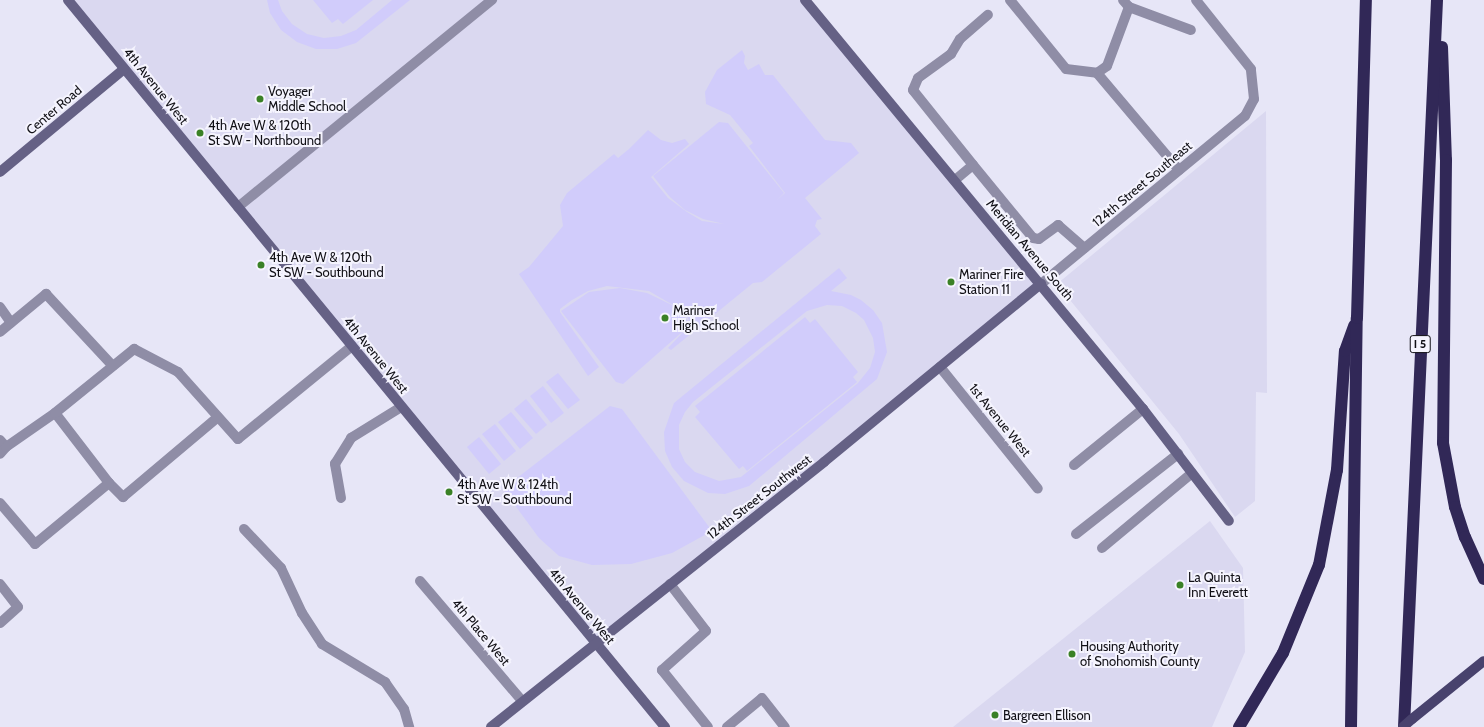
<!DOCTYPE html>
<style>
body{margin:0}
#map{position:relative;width:1484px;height:727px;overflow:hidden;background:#e7e6f7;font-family:Cabin,sans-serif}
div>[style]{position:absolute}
.built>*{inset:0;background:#dad8f0}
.green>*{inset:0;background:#d1ccfb}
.street>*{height:10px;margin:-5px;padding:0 5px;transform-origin:5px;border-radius:5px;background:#8f8da6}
.secondary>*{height:10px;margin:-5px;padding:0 5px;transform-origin:5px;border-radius:5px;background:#656185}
.primary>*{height:10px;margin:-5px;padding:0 5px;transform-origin:5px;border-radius:5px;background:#48426d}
.highway>*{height:12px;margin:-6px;padding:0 6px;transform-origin:6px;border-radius:6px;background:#312857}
.primary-bridge>*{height:10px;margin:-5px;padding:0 5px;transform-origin:5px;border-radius:5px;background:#48426d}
.dots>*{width:11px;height:11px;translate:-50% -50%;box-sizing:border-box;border:2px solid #f5f4fe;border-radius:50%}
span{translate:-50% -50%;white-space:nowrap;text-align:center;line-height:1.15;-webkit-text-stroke:4px #f5f4fe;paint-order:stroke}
.shield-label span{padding:1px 3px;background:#f5f4fe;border:1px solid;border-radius:3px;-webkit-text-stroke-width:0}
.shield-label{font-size:12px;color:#111016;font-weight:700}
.street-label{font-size:13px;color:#111016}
.poi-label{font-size:13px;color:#111016}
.left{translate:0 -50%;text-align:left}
</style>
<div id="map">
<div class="built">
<i style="clip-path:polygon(68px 0,805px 0,1041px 284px,596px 642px)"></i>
<i style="clip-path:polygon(1266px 111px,1267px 393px,1256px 392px,1255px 501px,1235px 517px,1179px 434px,1057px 284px)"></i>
<i style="clip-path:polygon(1210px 521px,1243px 568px,1245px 652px,1212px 727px,953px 727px)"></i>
</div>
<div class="green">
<i style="clip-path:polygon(267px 0,278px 0,282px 11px,292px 24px,307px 34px,324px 38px,341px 36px,356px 30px,392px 0,410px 0,356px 43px,337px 49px,316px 49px,297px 42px,281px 30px,270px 13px)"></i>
<i style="clip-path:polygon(313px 0,373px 0,343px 24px,338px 19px,332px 23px)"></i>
<i style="clip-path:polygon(742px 50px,745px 56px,744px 63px,748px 70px,759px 64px,765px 75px,773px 75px,825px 140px,851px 143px,859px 153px,805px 198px,822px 219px,817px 220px,815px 226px,821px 234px,762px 282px,753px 283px,671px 350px,668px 348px,689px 326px,623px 384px,616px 382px,561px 311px,589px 292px,620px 288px,647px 293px,674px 306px,690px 323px,688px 318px,678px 308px,649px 291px,607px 286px,588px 291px,572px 300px,560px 309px,560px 312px,599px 367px,588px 376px,519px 274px,529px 267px,563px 226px,560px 205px,567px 193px,614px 154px,618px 158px,629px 149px,648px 130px,661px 140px,672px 143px,685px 139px,689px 144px,651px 177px,668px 198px,687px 212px,702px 221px,724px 224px,703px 219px,685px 210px,670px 197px,653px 176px,719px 122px,728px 123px,784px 193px,777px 200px,785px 193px,749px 146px,753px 143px,730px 115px,706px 104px,705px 92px,717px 70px)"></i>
<i style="clip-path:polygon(evenodd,839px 268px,847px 278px,831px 291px,851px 295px,861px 300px,873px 310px,882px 323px,887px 352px,877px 379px,749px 486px,725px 494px,708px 493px,684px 481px,672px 467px,665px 451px,664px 432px,674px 403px,839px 268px,827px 305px,842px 306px,856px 313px,864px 320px,873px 338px,875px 352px,870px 368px,858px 383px,741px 477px,719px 481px,695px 472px,685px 462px,679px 449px,679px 425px,685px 412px,693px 402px,807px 311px,827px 305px)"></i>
<i style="clip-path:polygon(805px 317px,810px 323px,815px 319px,858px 372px,853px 377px,857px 382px,747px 471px,743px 466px,739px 469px,695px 417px,700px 412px,695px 406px)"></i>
<i style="clip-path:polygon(558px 373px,580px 400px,568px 409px,546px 382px)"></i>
<i style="clip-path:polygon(543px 386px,564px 413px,551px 423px,530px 396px)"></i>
<i style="clip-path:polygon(526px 399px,547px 425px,536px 434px,514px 409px)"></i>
<i style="clip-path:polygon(610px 406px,622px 409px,712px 531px,672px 553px,631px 564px,592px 565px,559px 556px,539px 538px,503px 489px)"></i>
<i style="clip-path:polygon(511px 412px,533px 438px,520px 449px,498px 422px)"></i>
<i style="clip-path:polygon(495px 424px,516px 451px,504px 461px,482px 434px)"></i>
<i style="clip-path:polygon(479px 437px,501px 464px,489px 474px,467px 447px)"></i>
</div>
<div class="street">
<i style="left:1010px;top:0;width:89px;rotate:50.9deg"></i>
<i style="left:1066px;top:69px;width:31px;rotate:7deg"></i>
<i style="left:1097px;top:73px;width:12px;rotate:-35deg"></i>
<i style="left:1107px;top:66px;width:63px;rotate:-69.6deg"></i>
<i style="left:1129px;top:7px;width:9px;rotate:-131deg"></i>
<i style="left:1129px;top:7px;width:66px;rotate:20.4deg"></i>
<i style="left:1097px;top:73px;width:127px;rotate:49.8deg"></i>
<i style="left:973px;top:165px;width:96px;rotate:-128.7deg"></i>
<i style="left:913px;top:90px;width:13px;rotate:-67deg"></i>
<i style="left:918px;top:78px;width:41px;rotate:-36deg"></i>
<i style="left:951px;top:54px;width:17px;rotate:-59deg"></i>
<i style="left:960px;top:39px;width:37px;rotate:-41deg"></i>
<i style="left:955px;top:180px;width:23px;rotate:-40deg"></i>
<i style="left:973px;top:165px;width:94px;rotate:50.6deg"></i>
<i style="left:1033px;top:238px;width:6px;rotate:9deg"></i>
<i style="left:1039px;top:239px;width:24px;rotate:-36deg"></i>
<i style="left:1058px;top:225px;width:35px;rotate:41deg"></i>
<i style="left:238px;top:207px;width:328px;rotate:-39.2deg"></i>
<i style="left:1041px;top:284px;width:264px;rotate:-39.5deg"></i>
<i style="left:1245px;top:116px;width:19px;rotate:-62deg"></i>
<i style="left:1254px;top:99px;width:30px;rotate:-96deg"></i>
<i style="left:1251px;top:69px;width:88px;rotate:-128.6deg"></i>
<i style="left:0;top:307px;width:19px;rotate:55deg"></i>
<i style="left:0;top:332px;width:60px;rotate:-39.6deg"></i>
<i style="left:46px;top:294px;width:98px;rotate:47.1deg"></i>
<i style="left:940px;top:367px;width:156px;rotate:51.2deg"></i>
<i style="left:0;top:440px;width:9px;rotate:49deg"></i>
<i style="left:6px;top:447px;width:9px;rotate:131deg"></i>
<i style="left:6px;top:447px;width:60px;rotate:-34.8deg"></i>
<i style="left:1074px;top:465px;width:89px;rotate:-39.1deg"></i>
<i style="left:109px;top:483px;width:20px;rotate:45deg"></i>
<i style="left:123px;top:497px;width:124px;rotate:-40.1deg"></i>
<i style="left:341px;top:498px;width:35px;rotate:-100deg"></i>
<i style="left:335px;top:464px;width:31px;rotate:-58deg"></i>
<i style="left:351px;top:438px;width:59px;rotate:-31.8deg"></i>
<i style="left:0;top:503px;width:54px;rotate:49.5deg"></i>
<i style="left:35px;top:544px;width:96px;rotate:-39.5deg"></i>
<i style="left:109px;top:483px;width:88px;rotate:-127.6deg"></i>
<i style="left:55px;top:413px;width:102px;rotate:-39deg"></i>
<i style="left:134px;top:349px;width:50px;rotate:27.6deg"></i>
<i style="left:178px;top:372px;width:90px;rotate:48.2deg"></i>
<i style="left:238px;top:439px;width:147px;rotate:-39.2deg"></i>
<i style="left:244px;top:529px;width:54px;rotate:46.5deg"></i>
<i style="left:281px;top:568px;width:50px;rotate:65deg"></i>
<i style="left:302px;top:613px;width:37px;rotate:57deg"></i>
<i style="left:322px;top:644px;width:74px;rotate:31.1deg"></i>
<i style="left:385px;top:682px;width:33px;rotate:55deg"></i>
<i style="left:404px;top:709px;width:19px;rotate:74deg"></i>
<i style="left:1076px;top:534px;width:130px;rotate:-38.1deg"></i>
<i style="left:1102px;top:548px;width:117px;rotate:-39.8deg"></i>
<i style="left:420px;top:581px;width:157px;rotate:49.6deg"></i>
<i style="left:0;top:584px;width:29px;rotate:52deg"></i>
<i style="left:18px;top:607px;width:24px;rotate:138deg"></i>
<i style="left:670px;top:584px;width:59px;rotate:52.5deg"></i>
<i style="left:706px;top:631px;width:59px;rotate:138.4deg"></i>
<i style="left:662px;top:670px;width:73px;rotate:51.1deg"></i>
<i style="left:727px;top:727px;width:45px;rotate:-39.6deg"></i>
<i style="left:762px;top:698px;width:37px;rotate:52deg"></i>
</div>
<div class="secondary">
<i style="left:68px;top:0;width:941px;rotate:50.61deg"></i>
<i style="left:805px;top:0;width:531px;rotate:50.43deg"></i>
<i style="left:1143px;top:409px;width:141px;rotate:52.5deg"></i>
<i style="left:0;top:172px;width:161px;rotate:-39.7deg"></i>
<i style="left:491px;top:727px;width:426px;rotate:-38.5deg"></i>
<i style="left:824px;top:462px;width:281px;rotate:-39.4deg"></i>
</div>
<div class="primary">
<i style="left:1412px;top:719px;width:92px;rotate:-38.9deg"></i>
</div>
<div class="highway">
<i style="left:1442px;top:47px;width:113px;rotate:88deg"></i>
<i style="left:1446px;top:160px;width:283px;rotate:90.6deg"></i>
<i style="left:1443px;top:443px;width:65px;rotate:79.4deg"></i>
<i style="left:1455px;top:507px;width:32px;rotate:72deg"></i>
<i style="left:1465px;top:537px;width:46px;rotate:65.7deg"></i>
<i style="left:1239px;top:727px;width:86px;rotate:-59.3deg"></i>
<i style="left:1283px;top:653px;width:95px;rotate:-67.8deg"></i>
<i style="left:1319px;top:565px;width:97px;rotate:-79.3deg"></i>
<i style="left:1337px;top:470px;width:119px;rotate:-86.2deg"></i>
<i style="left:1345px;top:351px;width:27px;rotate:-70deg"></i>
<i style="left:1351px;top:727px;width:409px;rotate:-89.2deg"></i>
<i style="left:1357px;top:318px;width:318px;rotate:-88.4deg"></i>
<i style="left:1404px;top:727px;width:728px;rotate:-87.4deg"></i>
</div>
<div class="primary-bridge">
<i style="left:1403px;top:727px;width:12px;rotate:-42deg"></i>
</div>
<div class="dots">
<i style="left:260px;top:99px;background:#3a8126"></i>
<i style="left:200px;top:133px;background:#3a8126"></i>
<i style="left:261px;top:265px;background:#3a8126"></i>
<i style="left:951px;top:282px;background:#3a8126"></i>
<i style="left:665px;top:318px;background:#3a8126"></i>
<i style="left:449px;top:492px;background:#3a8126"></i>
<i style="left:1180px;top:585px;background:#3a8126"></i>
<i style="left:1072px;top:654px;background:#3a8126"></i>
<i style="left:995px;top:715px;background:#3a8126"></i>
</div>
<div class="shield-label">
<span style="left:1420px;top:344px">I 5</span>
</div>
<div class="street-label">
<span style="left:156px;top:86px;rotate:51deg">4th Avenue West</span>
<span style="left:54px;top:110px;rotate:-40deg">Center Road</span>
<span style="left:1142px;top:184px;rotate:-40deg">124th Street Southeast</span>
<span style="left:1030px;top:250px;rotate:50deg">Meridian Avenue South</span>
<span style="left:376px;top:355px;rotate:51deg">4th Avenue West</span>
<span style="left:1000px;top:420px;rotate:51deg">1st Avenue West</span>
<span style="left:759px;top:497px;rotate:-38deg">124th Street Southwest</span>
<span style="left:582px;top:606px;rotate:50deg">4th Avenue West</span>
<span style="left:481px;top:632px;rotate:50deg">4th Place West</span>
</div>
<div class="poi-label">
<span class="left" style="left:268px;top:99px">Voyager<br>Middle School</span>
<span class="left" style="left:208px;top:133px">4th Ave W &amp; 120th<br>St SW - Northbound</span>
<span class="left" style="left:269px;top:265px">4th Ave W &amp; 120th<br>St SW - Southbound</span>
<span class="left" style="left:959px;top:282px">Mariner Fire<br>Station 11</span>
<span class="left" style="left:673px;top:318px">Mariner<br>High School</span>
<span class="left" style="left:457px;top:492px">4th Ave W &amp; 124th<br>St SW - Southbound</span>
<span class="left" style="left:1188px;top:585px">La Quinta<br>Inn Everett</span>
<span class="left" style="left:1080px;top:654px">Housing Authority<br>of Snohomish County</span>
<span class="left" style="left:1003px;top:715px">Bargreen Ellison</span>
</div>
</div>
